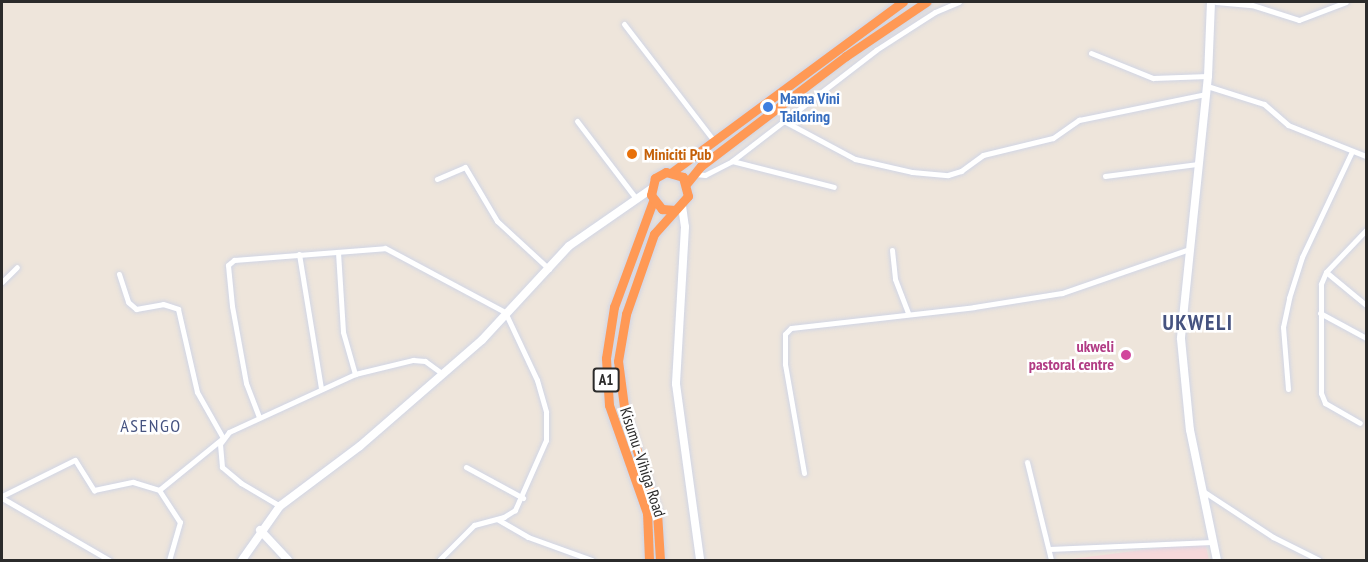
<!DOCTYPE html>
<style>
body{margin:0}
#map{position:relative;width:1368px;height:562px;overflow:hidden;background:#eee5db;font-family:"PT Sans Narrow",sans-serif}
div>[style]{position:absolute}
.medical>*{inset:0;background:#f6d8da}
.roads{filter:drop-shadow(0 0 2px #d0d5e5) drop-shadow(0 0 2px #d0d5e5)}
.street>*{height:5px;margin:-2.5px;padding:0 2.5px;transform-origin:2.5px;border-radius:2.5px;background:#fff}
.secondary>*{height:8px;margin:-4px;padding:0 4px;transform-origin:4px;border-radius:4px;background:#fff}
.highway>*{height:9px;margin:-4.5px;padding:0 4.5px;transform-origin:4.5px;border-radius:4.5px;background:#f95}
.dots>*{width:16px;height:16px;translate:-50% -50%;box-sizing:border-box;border:3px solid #fff;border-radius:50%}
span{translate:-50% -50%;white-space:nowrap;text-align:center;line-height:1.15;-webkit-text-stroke:5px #fff;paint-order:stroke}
.shield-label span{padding:2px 4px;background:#fff;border:2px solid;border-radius:4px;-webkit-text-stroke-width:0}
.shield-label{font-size:15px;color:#2b2b2b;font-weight:700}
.shop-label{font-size:16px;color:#366cbe;font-weight:700}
.left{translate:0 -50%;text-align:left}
.food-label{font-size:16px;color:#c56008;font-weight:700}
.hotel-label{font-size:16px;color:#b23c85;font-weight:700}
.right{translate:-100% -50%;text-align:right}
.street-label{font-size:16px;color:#2b2b2b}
.neighbourhood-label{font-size:18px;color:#465380;letter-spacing:1.5px}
.district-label{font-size:22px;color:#465380;font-weight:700;letter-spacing:1.5px}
.frame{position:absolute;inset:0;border:3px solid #2b2b2b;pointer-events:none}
</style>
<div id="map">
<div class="medical">
<i style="clip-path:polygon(1205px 542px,1209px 560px,1064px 560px)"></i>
</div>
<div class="roads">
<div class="street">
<i style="left:1216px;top:2px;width:36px;rotate:5deg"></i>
<i style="left:1252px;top:5px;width:49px;rotate:17.7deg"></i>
<i style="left:1299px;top:20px;width:50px;rotate:-21deg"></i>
<i style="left:624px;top:24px;width:148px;rotate:52.4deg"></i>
<i style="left:1091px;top:53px;width:67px;rotate:22deg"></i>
<i style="left:1153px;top:78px;width:55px;rotate:-2.1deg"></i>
<i style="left:1207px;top:86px;width:60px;rotate:17.5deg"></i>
<i style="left:1264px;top:104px;width:32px;rotate:41deg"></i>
<i style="left:1288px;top:125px;width:84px;rotate:21.7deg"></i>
<i style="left:782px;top:120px;width:83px;rotate:28.1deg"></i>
<i style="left:855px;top:159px;width:58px;rotate:12.8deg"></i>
<i style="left:912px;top:172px;width:36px;rotate:5deg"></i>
<i style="left:948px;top:175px;width:14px;rotate:-17deg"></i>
<i style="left:961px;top:171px;width:27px;rotate:-36deg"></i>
<i style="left:983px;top:155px;width:72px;rotate:-13.7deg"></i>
<i style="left:1053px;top:138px;width:32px;rotate:-35deg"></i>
<i style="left:1079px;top:120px;width:130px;rotate:-11.6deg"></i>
<i style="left:577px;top:121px;width:96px;rotate:52.7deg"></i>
<i style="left:732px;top:161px;width:105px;rotate:14.3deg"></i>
<i style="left:695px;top:174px;width:10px;rotate:6deg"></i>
<i style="left:705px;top:175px;width:30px;rotate:-27deg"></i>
<i style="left:732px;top:161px;width:182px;rotate:-37.6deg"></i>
<i style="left:876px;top:50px;width:70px;rotate:-32.8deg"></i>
<i style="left:935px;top:12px;width:26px;rotate:-23deg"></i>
<i style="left:1105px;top:176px;width:94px;rotate:-7.4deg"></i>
<i style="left:437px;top:179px;width:30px;rotate:-23deg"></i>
<i style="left:465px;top:167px;width:63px;rotate:59.3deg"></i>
<i style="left:497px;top:221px;width:71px;rotate:42.7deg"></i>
<i style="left:1366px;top:230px;width:58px;rotate:133.6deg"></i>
<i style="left:1326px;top:272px;width:52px;rotate:39.5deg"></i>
<i style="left:892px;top:250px;width:29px;rotate:84deg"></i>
<i style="left:895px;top:279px;width:36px;rotate:69deg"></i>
<i style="left:338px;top:252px;width:80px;rotate:86.4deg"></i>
<i style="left:343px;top:332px;width:44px;rotate:74.1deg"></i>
<i style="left:299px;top:254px;width:136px;rotate:80.7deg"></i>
<i style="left:1326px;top:272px;width:13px;rotate:113deg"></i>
<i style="left:1321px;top:284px;width:109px;rotate:90deg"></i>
<i style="left:1321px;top:393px;width:11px;rotate:68deg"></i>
<i style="left:1325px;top:403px;width:40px;rotate:29.7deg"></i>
<i style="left:119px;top:274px;width:29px;rotate:72deg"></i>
<i style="left:128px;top:302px;width:11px;rotate:41deg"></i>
<i style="left:136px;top:309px;width:27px;rotate:-10deg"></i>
<i style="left:163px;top:304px;width:16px;rotate:18deg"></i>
<i style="left:178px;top:309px;width:85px;rotate:77.1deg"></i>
<i style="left:197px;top:392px;width:53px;rotate:60.5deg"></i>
<i style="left:223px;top:438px;width:82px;rotate:140.9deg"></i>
<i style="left:159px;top:490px;width:38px;rotate:57deg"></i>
<i style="left:180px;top:522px;width:40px;rotate:106deg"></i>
<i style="left:2px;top:282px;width:21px;rotate:-45deg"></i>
<i style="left:1320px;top:313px;width:52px;rotate:28.5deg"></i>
<i style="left:1288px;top:389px;width:62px;rotate:-94.6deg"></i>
<i style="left:1283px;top:327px;width:30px;rotate:-78deg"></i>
<i style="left:1289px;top:298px;width:43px;rotate:-72.4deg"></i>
<i style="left:1302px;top:257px;width:117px;rotate:-64.7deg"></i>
<i style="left:259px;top:417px;width:36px;rotate:-111deg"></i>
<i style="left:246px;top:383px;width:78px;rotate:-100.3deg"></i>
<i style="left:232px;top:306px;width:41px;rotate:-95.6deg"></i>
<i style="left:228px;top:265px;width:8px;rotate:-40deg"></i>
<i style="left:234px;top:260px;width:151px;rotate:-4.5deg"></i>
<i style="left:385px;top:248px;width:136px;rotate:28.1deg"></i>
<i style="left:505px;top:312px;width:75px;rotate:64.8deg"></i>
<i style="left:537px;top:380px;width:33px;rotate:74deg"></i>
<i style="left:546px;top:412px;width:28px;rotate:90deg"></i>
<i style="left:546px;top:440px;width:77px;rotate:113.9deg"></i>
<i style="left:515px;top:510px;width:13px;rotate:148deg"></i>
<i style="left:504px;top:517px;width:31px;rotate:165deg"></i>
<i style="left:474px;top:525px;width:49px;rotate:135deg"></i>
<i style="left:1027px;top:462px;width:101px;rotate:76.2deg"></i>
<i style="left:466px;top:467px;width:65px;rotate:28.5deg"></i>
<i style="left:804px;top:473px;width:111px;rotate:-99.9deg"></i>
<i style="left:785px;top:364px;width:30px;rotate:-90deg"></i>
<i style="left:785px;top:334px;width:8px;rotate:-45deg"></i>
<i style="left:791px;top:328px;width:184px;rotate:-6.5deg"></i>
<i style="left:974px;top:307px;width:89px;rotate:-9deg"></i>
<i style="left:1062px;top:293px;width:135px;rotate:-19deg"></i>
<i style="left:1203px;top:491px;width:84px;rotate:33.3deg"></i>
<i style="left:1273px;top:537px;width:51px;rotate:26.6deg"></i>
<i style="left:2px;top:496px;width:81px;rotate:-26.3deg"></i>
<i style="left:75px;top:460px;width:36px;rotate:58deg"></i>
<i style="left:94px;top:490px;width:40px;rotate:-12deg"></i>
<i style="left:133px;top:482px;width:27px;rotate:17deg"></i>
<i style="left:2px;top:498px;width:124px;rotate:30.1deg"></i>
<i style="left:280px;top:506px;width:45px;rotate:-149.5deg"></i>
<i style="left:241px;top:483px;width:25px;rotate:-140deg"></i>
<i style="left:222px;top:467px;width:23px;rotate:-95deg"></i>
<i style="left:220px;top:444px;width:15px;rotate:-53deg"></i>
<i style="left:229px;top:432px;width:139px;rotate:-24.7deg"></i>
<i style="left:355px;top:374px;width:60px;rotate:-13.6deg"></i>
<i style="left:413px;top:360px;width:12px;rotate:5deg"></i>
<i style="left:425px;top:361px;width:22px;rotate:36deg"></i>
<i style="left:497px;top:519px;width:36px;rotate:30deg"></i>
<i style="left:528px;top:537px;width:68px;rotate:19.8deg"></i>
<i style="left:1049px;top:549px;width:163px;rotate:-2.5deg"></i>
</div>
<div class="secondary">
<i style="left:1211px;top:2px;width:74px;rotate:92.3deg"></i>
<i style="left:1208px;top:76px;width:264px;rotate:95.9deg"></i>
<i style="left:1181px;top:339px;width:91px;rotate:84.4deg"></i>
<i style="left:1190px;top:430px;width:133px;rotate:78.3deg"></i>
<i style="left:682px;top:206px;width:21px;rotate:82deg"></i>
<i style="left:685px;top:227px;width:157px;rotate:93.3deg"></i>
<i style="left:676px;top:384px;width:178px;rotate:82.2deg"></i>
<i style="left:260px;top:530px;width:41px;rotate:47deg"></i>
<i style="left:242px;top:560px;width:66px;rotate:-54.9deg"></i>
<i style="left:280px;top:506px;width:100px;rotate:-36.9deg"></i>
<i style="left:360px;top:446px;width:162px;rotate:-41deg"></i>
<i style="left:482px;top:340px;width:128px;rotate:-47.2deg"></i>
<i style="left:569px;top:246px;width:100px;rotate:-34.8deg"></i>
</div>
<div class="highway">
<i style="left:672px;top:172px;width:287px;rotate:-36.4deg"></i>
<i style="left:687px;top:183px;width:22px;rotate:-51deg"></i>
<i style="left:701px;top:166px;width:182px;rotate:-37.2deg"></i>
<i style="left:846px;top:56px;width:97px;rotate:-34deg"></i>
<i style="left:649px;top:560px;width:47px;rotate:-92.4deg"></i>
<i style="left:647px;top:513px;width:114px;rotate:-109.4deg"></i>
<i style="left:609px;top:405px;width:47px;rotate:-93.7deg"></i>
<i style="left:606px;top:358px;width:52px;rotate:-81.1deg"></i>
<i style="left:614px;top:307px;width:113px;rotate:-69.8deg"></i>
<i style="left:660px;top:560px;width:48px;rotate:-93.6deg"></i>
<i style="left:657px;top:512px;width:103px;rotate:-108.1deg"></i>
<i style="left:625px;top:414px;width:53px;rotate:-97.5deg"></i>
<i style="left:618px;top:361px;width:48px;rotate:-80.3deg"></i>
<i style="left:626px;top:314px;width:85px;rotate:-70.7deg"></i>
<i style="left:654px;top:234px;width:51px;rotate:-48.2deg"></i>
<i style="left:688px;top:196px;width:20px;rotate:-105deg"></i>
<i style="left:683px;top:177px;width:18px;rotate:-164deg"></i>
<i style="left:666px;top:172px;width:13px;rotate:151deg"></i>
<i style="left:655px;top:178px;width:17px;rotate:103deg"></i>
<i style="left:651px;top:195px;width:18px;rotate:52deg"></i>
<i style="left:662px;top:209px;width:13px;rotate:4deg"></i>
</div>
</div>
<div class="dots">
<i style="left:768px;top:107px;background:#3f7fe0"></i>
<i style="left:632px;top:154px;background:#e8710a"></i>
<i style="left:1126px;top:355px;background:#d1479c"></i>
</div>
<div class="shield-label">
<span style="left:606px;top:380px">A1</span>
</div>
<div class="shop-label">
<span class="left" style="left:780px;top:107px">Mama Vini<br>Tailoring</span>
</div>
<div class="food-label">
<span class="left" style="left:644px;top:154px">Miniciti Pub</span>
</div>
<div class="hotel-label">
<span class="right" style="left:1114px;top:355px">ukweli<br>pastoral centre</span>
</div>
<div class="street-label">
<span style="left:643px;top:462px;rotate:72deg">Kisumu -Vihiga Road</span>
</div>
<div class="neighbourhood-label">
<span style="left:151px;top:426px">ASENGO</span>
</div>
<div class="district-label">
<span style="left:1198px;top:323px">UKWELI</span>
</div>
<div class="frame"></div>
</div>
